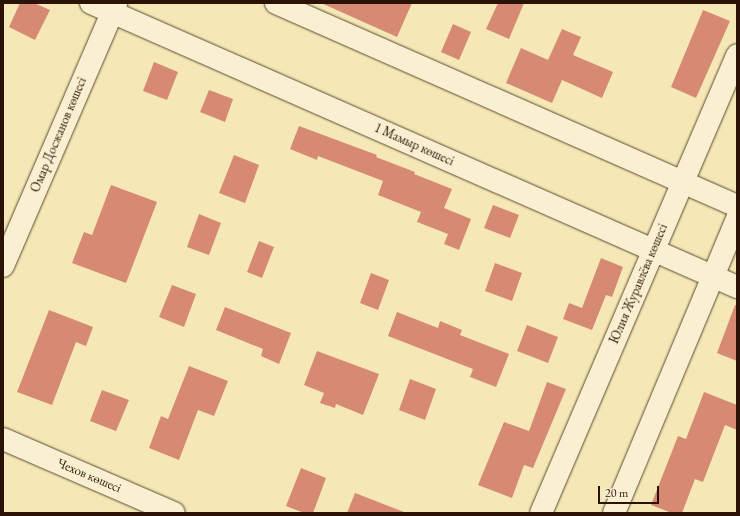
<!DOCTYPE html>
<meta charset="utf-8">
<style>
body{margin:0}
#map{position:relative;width:740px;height:516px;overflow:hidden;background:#f5e8b6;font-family:"EB Garamond",serif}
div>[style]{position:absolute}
.building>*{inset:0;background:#d68a73}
.roads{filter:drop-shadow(0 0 1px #5d4832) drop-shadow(0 0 1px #5d4832)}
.minor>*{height:22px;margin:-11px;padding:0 11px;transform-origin:11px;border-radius:11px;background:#f8f0d0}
.tertiary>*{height:22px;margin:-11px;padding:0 11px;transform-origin:11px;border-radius:11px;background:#f8f0d0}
span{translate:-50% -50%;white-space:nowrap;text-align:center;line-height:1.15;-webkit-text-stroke:3px #f8f0d0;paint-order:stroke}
.street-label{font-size:13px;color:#2a1306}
.frame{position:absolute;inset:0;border:4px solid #2a1306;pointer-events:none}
.scale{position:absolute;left:598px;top:486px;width:61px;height:18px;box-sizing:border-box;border:2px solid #2a1306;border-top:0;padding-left:5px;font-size:12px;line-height:14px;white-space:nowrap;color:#2a1306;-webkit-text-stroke:3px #f8f0d0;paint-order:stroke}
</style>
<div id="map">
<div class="building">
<i style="clip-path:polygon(20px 3px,34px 3px,50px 10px,35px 40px,9px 27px)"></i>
<i style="clip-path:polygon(321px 3px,412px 3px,397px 37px)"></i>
<i style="clip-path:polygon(498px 3px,524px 3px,509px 39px,486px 29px)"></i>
<i style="clip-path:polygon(703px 10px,730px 21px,696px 98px,671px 87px)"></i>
<i style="clip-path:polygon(453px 24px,471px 32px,459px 60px,441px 52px)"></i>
<i style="clip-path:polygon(562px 29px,581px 37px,573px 55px,613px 72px,602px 98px,562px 80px,552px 103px,506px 83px,521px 48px,548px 60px)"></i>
<i style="clip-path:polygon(154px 62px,178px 72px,167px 100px,143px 91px)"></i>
<i style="clip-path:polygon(209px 90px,233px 99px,225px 122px,200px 112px)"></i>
<i style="clip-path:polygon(299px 126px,377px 155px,376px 157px,415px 172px,414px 174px,452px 189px,444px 208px,471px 219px,459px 250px,444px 244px,448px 234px,417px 222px,421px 212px,378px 195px,383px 181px,318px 156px,317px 160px,290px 149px)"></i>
<i style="clip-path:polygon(234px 155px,259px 165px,245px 203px,219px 193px)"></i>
<i style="clip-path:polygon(111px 185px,157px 202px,126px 283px,72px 263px,84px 232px,92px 235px)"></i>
<i style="clip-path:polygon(493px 205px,519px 215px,510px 238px,484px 228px)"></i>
<i style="clip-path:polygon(199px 214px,221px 223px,209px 255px,187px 247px)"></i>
<i style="clip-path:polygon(259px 241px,274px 247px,262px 278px,247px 272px)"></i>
<i style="clip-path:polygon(601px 258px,623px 267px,612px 297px,606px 295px,592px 330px,563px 319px,569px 303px,582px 308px)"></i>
<i style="clip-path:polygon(495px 263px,522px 273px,512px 301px,485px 291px)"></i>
<i style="clip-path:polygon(371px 273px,389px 280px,378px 310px,360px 303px)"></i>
<i style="clip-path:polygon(172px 285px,196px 294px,184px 327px,159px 317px)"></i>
<i style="clip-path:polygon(735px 305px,737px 305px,737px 361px,717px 353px)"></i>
<i style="clip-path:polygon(225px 307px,291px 333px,279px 364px,261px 356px,263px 349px,216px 330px)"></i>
<i style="clip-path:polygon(49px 310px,93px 327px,86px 346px,76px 342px,52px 405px,17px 392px)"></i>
<i style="clip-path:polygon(397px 312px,438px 328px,440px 321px,462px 330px,460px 335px,509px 354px,496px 387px,470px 377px,473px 369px,388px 336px)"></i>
<i style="clip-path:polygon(527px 325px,558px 337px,548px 363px,517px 351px)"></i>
<i style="clip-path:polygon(317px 351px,379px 374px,363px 415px,336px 404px,335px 408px,320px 403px,324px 393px,304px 385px)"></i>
<i style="clip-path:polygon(189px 366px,228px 381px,214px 416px,198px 410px,179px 460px,149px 448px,161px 416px,168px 419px)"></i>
<i style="clip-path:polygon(410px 379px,436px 389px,425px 420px,399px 410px)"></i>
<i style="clip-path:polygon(547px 382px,566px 389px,533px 468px,524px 465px,512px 498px,478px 485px,504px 422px,529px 431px)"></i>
<i style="clip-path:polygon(102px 390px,129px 400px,116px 431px,90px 421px)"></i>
<i style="clip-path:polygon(704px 392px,737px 405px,737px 430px,725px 425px,703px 482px,695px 479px,682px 513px,672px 513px,651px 505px,678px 436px,686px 439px)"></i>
<i style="clip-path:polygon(301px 468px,326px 478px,313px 513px,304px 513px,286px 506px)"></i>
<i style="clip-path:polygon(355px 493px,404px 512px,404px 513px,347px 513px)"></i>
</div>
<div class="roads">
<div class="minor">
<i style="left:91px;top:3px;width:706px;rotate:23.73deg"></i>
<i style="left:276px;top:3px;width:504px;rotate:23.77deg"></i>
<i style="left:3px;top:439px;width:186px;rotate:23.4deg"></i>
<i style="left:541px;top:513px;width:498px;rotate:-66.8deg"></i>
<i style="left:614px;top:513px;width:319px;rotate:-67.3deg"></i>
</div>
<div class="tertiary">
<i style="left:3px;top:266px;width:286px;rotate:-66.7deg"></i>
</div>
</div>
<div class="street-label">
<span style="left:59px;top:135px;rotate:-67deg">Омар Досжанов көшесі</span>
<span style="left:414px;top:145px;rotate:24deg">1 Мамыр көшесі</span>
<span style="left:639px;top:284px;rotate:-67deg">Юлия Журавлёва көшесі</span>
<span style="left:89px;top:476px;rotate:23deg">Чехов көшесі</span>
</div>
<div class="frame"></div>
<div class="scale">20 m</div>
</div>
